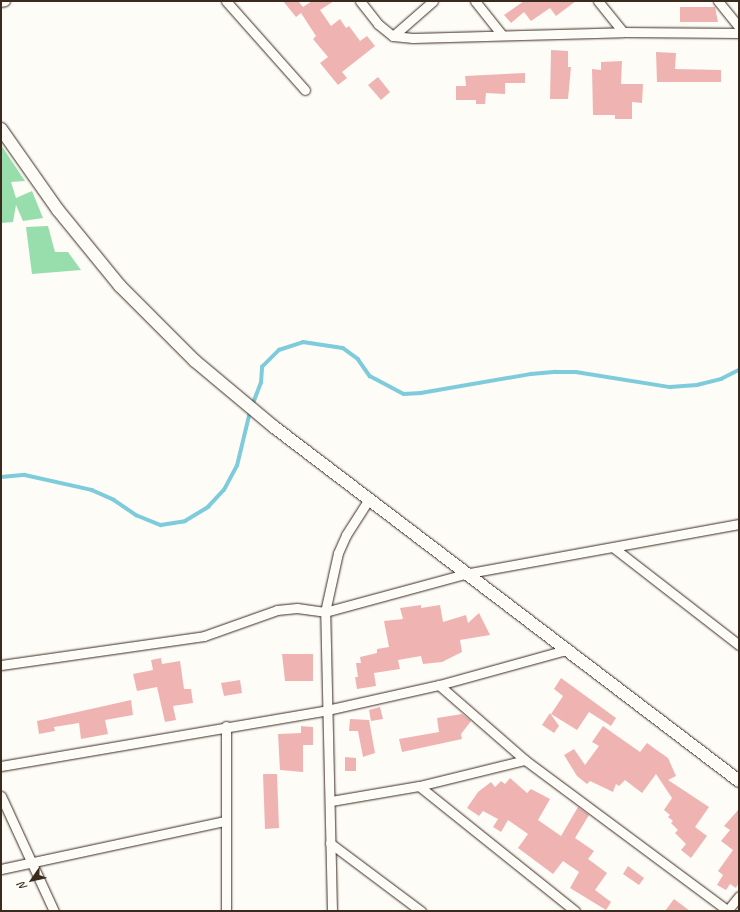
<!DOCTYPE html>
<style>
body{margin:0}
#map{position:relative;width:740px;height:912px;overflow:hidden;background:#fdfcf7;font-family:Caveat,sans-serif}
div>[style]{position:absolute}
.green>*{inset:0;background:#97deac}
.stream>*{height:3.5px;margin:-1.75px;padding:0 1.75px;transform-origin:1.75px;border-radius:1.75px;background:#7eccdb}
.building>*{inset:0;background:#efb4b2}
.roads{filter:drop-shadow(0 0 1px #3b2a1e) drop-shadow(0 0 1px #3b2a1e)}
.minor>*{height:9px;margin:-4.5px;padding:0 4.5px;transform-origin:4.5px;border-radius:4.5px;background:#fdfcf7}
.tertiary>*{height:12px;margin:-6px;padding:0 6px;transform-origin:6px;border-radius:6px;background:#fdfcf7}
span{translate:-50% -50%;white-space:nowrap;text-align:center;line-height:1.15;-webkit-text-stroke:4px #fdfcf7;paint-order:stroke}
.frame{position:absolute;inset:0;border:2px solid #3b2a1e;pointer-events:none}
.north{position:absolute;left:12px;top:860px;width:40px;height:40px;-webkit-text-stroke:3px #fdfcf7;paint-order:stroke;rotate:236deg;font-size:11px;font-weight:700;line-height:16px;text-align:center;color:#3b2a1e}
.north::after{content:'';display:block;margin:auto;width:14px;height:18px;background:#3b2a1e;clip-path:polygon(50% 0,100% 100%,50% 72%,0 100%)}
</style>
<div id="map">
<div class="green">
<i style="clip-path:polygon(1px 145px,25px 181px,11px 182px,16px 198px,32px 191px,43px 218px,23px 221px,16px 205px,13px 222px,1px 223px)"></i>
<i style="clip-path:polygon(48px 226px,55px 252px,68px 252px,81px 270px,32px 274px,26px 227px)"></i>
</div>
<div class="stream">
<i style="left:252px;top:406px;width:25px;rotate:-69deg"></i>
<i style="left:261px;top:383px;width:16px;rotate:-86deg"></i>
<i style="left:262px;top:367px;width:24px;rotate:-45deg"></i>
<i style="left:279px;top:350px;width:25px;rotate:-18deg"></i>
<i style="left:303px;top:342px;width:40px;rotate:8.5deg"></i>
<i style="left:343px;top:348px;width:19px;rotate:36deg"></i>
<i style="left:358px;top:359px;width:21px;rotate:55deg"></i>
<i style="left:370px;top:376px;width:38px;rotate:28deg"></i>
<i style="left:404px;top:394px;width:17px;rotate:-3deg"></i>
<i style="left:421px;top:393px;width:112px;rotate:-9.8deg"></i>
<i style="left:531px;top:374px;width:25px;rotate:-5deg"></i>
<i style="left:556px;top:372px;width:20px"></i>
<i style="left:576px;top:372px;width:95px;rotate:9.1deg"></i>
<i style="left:670px;top:387px;width:27px;rotate:-4deg"></i>
<i style="left:697px;top:385px;width:25px;rotate:-14deg"></i>
<i style="left:721px;top:379px;width:20px;rotate:-27deg"></i>
<i style="left:1px;top:477px;width:24px;rotate:-5deg"></i>
<i style="left:25px;top:475px;width:69px;rotate:12.6deg"></i>
<i style="left:92px;top:490px;width:24px;rotate:24deg"></i>
<i style="left:114px;top:500px;width:27px;rotate:34deg"></i>
<i style="left:136px;top:515px;width:27px;rotate:22deg"></i>
<i style="left:161px;top:525px;width:24px;rotate:-9deg"></i>
<i style="left:185px;top:521px;width:27px;rotate:-31deg"></i>
<i style="left:208px;top:507px;width:23px;rotate:-47deg"></i>
<i style="left:224px;top:490px;width:27px;rotate:-62deg"></i>
<i style="left:237px;top:466px;width:56px;rotate:-76.5deg"></i>
</div>
<div class="building">
<i style="clip-path:polygon(283px 1px,298px 1px,303px 7px,312px 1px,334px 1px,320px 10px,331px 26px,340px 19px,346px 28px,349px 26px,360px 41px,367px 36px,375px 46px,342px 72px,347px 78px,338px 85px,320px 63px,328px 57px,313px 39px,316px 36px,301px 13px,296px 17px)"></i>
<i style="clip-path:polygon(524px 1px,576px 1px,556px 16px,550px 8px,531px 21px,524px 12px,511px 23px,504px 15px)"></i>
<i style="clip-path:polygon(680px 7px,715px 7px,718px 22px,680px 22px)"></i>
<i style="clip-path:polygon(551px 50px,568px 51px,568px 67px,571px 67px,568px 99px,550px 99px)"></i>
<i style="clip-path:polygon(656px 52px,676px 53px,675px 69px,721px 70px,721px 82px,657px 82px)"></i>
<i style="clip-path:polygon(622px 61px,621px 84px,643px 84px,642px 103px,632px 102px,632px 119px,615px 119px,615px 115px,593px 115px,592px 69px,601px 70px,601px 62px)"></i>
<i style="clip-path:polygon(525px 73px,525px 83px,505px 83px,505px 94px,486px 93px,485px 104px,476px 104px,476px 100px,456px 100px,456px 86px,466px 86px,465px 76px)"></i>
<i style="clip-path:polygon(378px 77px,390px 92px,381px 100px,368px 85px)"></i>
<i style="clip-path:polygon(421px 605px,421px 608px,440px 605px,443px 622px,466px 615px,468px 623px,479px 613px,490px 635px,460px 640px,462px 652px,442px 662px,423px 664px,421px 656px,398px 660px,400px 669px,374px 673px,376px 686px,357px 689px,355px 677px,358px 677px,356px 663px,361px 663px,360px 657px,377px 653px,377px 649px,389px 647px,384px 621px,403px 619px,400px 608px)"></i>
<i style="clip-path:polygon(282px 654px,313px 654px,313px 681px,285px 681px)"></i>
<i style="clip-path:polygon(161px 658px,162px 664px,180px 661px,184px 689px,191px 689px,193px 703px,173px 706px,176px 720px,165px 722px,157px 687px,137px 691px,133px 674px,153px 670px,151px 660px)"></i>
<i style="clip-path:polygon(561px 678px,616px 718px,611px 726px,589px 712px,577px 730px,551px 714px,563px 696px,554px 689px)"></i>
<i style="clip-path:polygon(240px 680px,242px 693px,224px 696px,221px 683px)"></i>
<i style="clip-path:polygon(131px 700px,133px 715px,105px 720px,108px 734px,81px 739px,79px 723px,54px 727px,55px 731px,39px 734px,37px 721px)"></i>
<i style="clip-path:polygon(380px 707px,383px 719px,371px 721px,369px 710px)"></i>
<i style="clip-path:polygon(550px 713px,559px 726px,554px 733px,542px 725px)"></i>
<i style="clip-path:polygon(462px 714px,471px 721px,461px 734px,462px 739px,402px 752px,399px 739px,439px 732px,437px 718px)"></i>
<i style="clip-path:polygon(350px 719px,369px 720px,375px 753px,363px 757px,358px 731px,349px 731px)"></i>
<i style="clip-path:polygon(301px 726px,313px 727px,313px 745px,303px 745px,303px 772px,280px 770px,278px 734px,301px 733px)"></i>
<i style="clip-path:polygon(603px 726px,640px 752px,647px 743px,658px 751px,668px 758px,676px 776px,668px 780px,709px 807px,695px 827px,707px 836px,691px 858px,681px 850px,686px 844px,675px 833px,678px 830px,671px 823px,673px 821px,668px 817px,670px 815px,664px 810px,672px 798px,656px 774px,642px 793px,625px 780px,619px 786px,616px 784px,613px 792px,590px 781px,587px 784px,577px 776px,564px 755px,574px 749px,585px 765px,599px 746px,592px 742px)"></i>
<i style="clip-path:polygon(345px 757px,356px 758px,356px 771px,345px 771px)"></i>
<i style="clip-path:polygon(263px 774px,277px 774px,279px 828px,265px 829px)"></i>
<i style="clip-path:polygon(510px 778px,527px 793px,531px 789px,550px 799px,538px 820px,561px 836px,578px 807px,589px 815px,575px 838px,594px 851px,588px 859px,607px 873px,595px 890px,611px 902px,606px 910px,570px 888px,579px 872px,563px 861px,553px 874px,518px 848px,528px 834px,508px 820px,501px 832px,493px 827px,498px 819px,483px 811px,479px 816px,467px 808px,478px 792px,491px 782px,495px 787px,501px 781px,505px 784px)"></i>
<i style="clip-path:polygon(739px 809px,739px 882px,736px 888px,730px 884px,726px 890px,717px 885px,723px 875px,718px 871px,733px 850px,721px 841px,730px 830px,724px 826px)"></i>
<i style="clip-path:polygon(628px 866px,644px 878px,639px 885px,623px 874px)"></i>
<i style="clip-path:polygon(674px 899px,690px 911px,665px 911px)"></i>
</div>
<div class="roads">
<div class="minor">
<i style="left:226px;top:1px;width:119px;rotate:48.4deg"></i>
<i style="left:360px;top:1px;width:29px;rotate:52deg"></i>
<i style="left:378px;top:24px;width:19px;rotate:39deg"></i>
<i style="left:475px;top:1px;width:43px;rotate:51.5deg"></i>
<i style="left:598px;top:1px;width:40px;rotate:51deg"></i>
<i style="left:718px;top:1px;width:33px;rotate:51deg"></i>
<i style="left:1px;top:2px;width:4px;rotate:-14deg"></i>
<i style="left:393px;top:36px;width:20px;rotate:6deg"></i>
<i style="left:413px;top:38px;width:210px;rotate:-1.6deg"></i>
<i style="left:623px;top:32px;width:116px;rotate:0.5deg"></i>
<i style="left:393px;top:36px;width:53px;rotate:-41.2deg"></i>
<i style="left:614px;top:548px;width:158px;rotate:37.8deg"></i>
<i style="left:1px;top:665px;width:205px;rotate:-8.1deg"></i>
<i style="left:204px;top:636px;width:77px;rotate:-19.6deg"></i>
<i style="left:277px;top:610px;width:20px;rotate:-6deg"></i>
<i style="left:297px;top:608px;width:28px;rotate:8deg"></i>
<i style="left:325px;top:612px;width:149px;rotate:-15.2deg"></i>
<i style="left:469px;top:573px;width:274px;rotate:-10.3deg"></i>
<i style="left:439px;top:685px;width:114px;rotate:41.1deg"></i>
<i style="left:525px;top:760px;width:253px;rotate:36.6deg"></i>
<i style="left:226px;top:726px;width:185px;rotate:90deg"></i>
<i style="left:1px;top:766px;width:331px;rotate:-9.7deg"></i>
<i style="left:327px;top:710px;width:115px;rotate:-12.6deg"></i>
<i style="left:439px;top:685px;width:132px;rotate:-15.4deg"></i>
<i style="left:419px;top:786px;width:200px;rotate:38.7deg"></i>
<i style="left:1px;top:796px;width:127px;rotate:65.3deg"></i>
<i style="left:331px;top:801px;width:89px;rotate:-9.7deg"></i>
<i style="left:419px;top:786px;width:109px;rotate:-13.8deg"></i>
<i style="left:330px;top:843px;width:114px;rotate:36.8deg"></i>
<i style="left:1px;top:869px;width:228px;rotate:-12.1deg"></i>
<i style="left:332px;top:911px;width:299px;rotate:-91.3deg"></i>
<i style="left:325px;top:612px;width:60px;rotate:-77.6deg"></i>
<i style="left:338px;top:553px;width:20px;rotate:-66deg"></i>
<i style="left:346px;top:535px;width:43px;rotate:-57.4deg"></i>
<i style="left:727px;top:911px;width:19px;rotate:-51deg"></i>
</div>
<div class="tertiary">
<i style="left:1px;top:129px;width:99px;rotate:54.9deg"></i>
<i style="left:58px;top:210px;width:98px;rotate:50.8deg"></i>
<i style="left:120px;top:286px;width:106px;rotate:45deg"></i>
<i style="left:195px;top:361px;width:103px;rotate:39.9deg"></i>
<i style="left:274px;top:427px;width:584px;rotate:37.28deg"></i>
</div>
</div>
<div class="frame"></div>
<div class="north">N</div>
</div>
